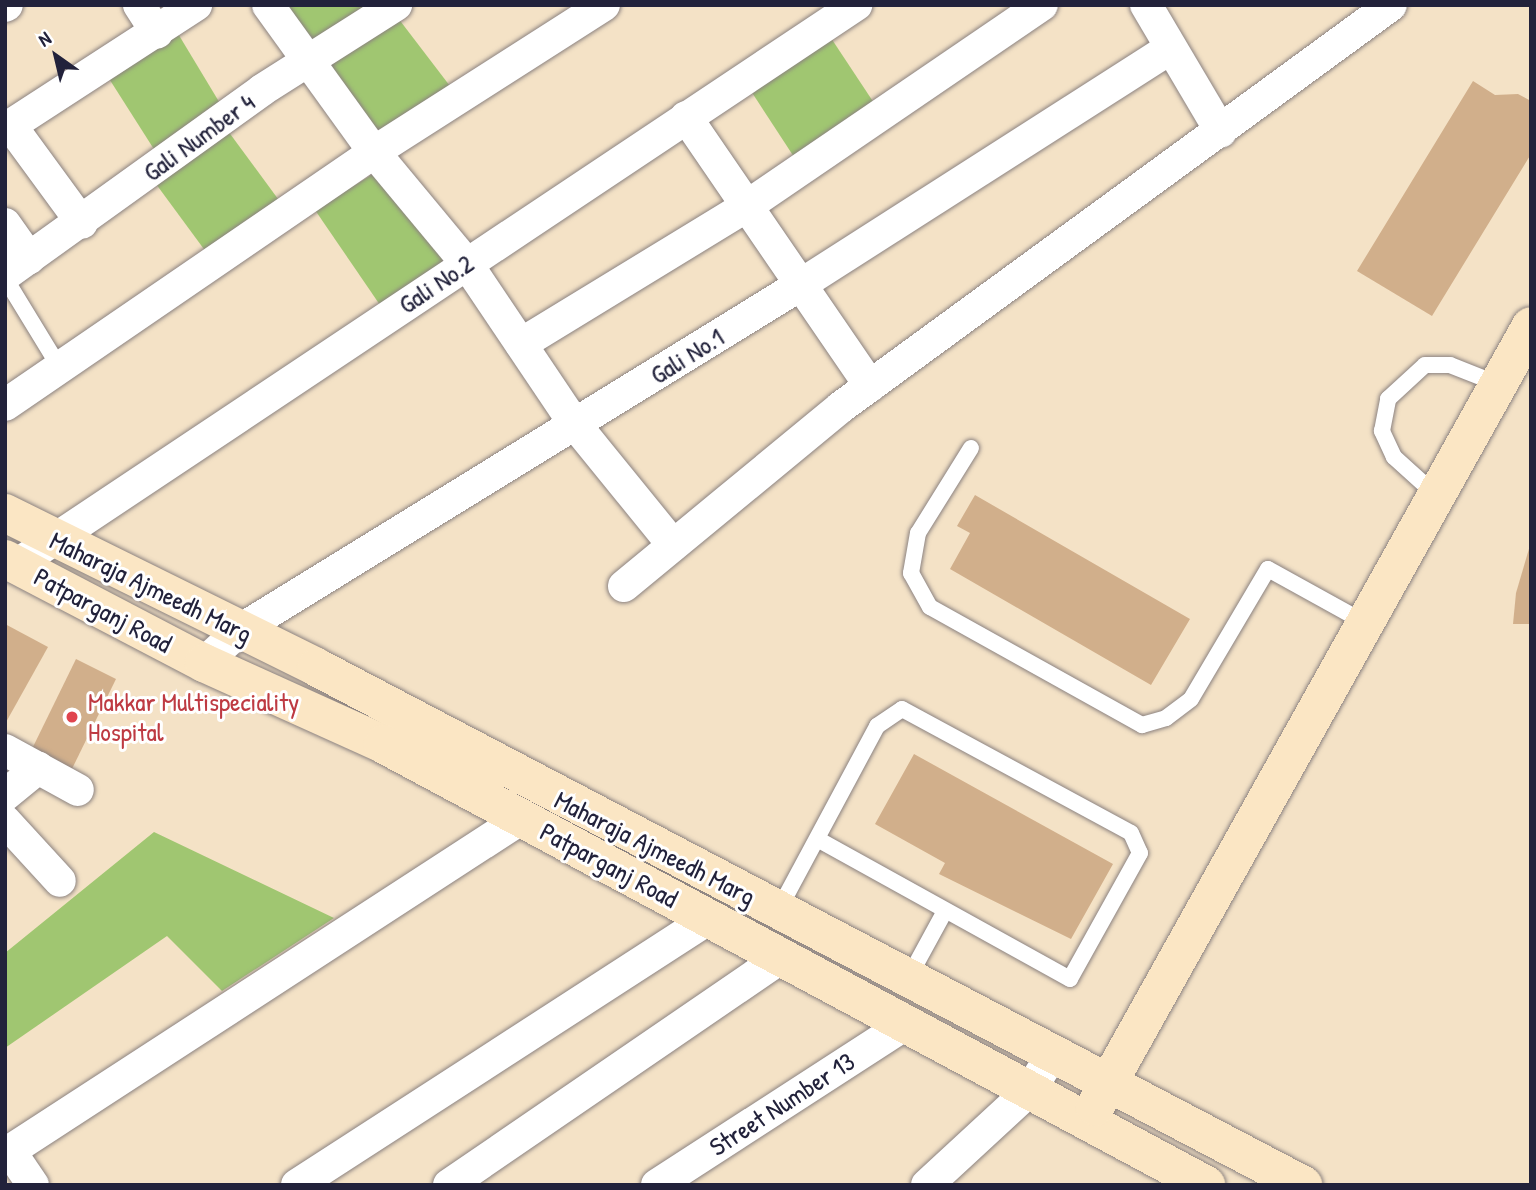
<!DOCTYPE html>
<style>
body{margin:0}
#map{position:relative;width:1536px;height:1190px;overflow:hidden;background:#f4e2c6;font-family:"Patrick Hand",sans-serif}
div>[style]{position:absolute}
.green>*{inset:0;background:#a0c671}
.building>*{inset:0;background:#d1af8b}
.roads{filter:drop-shadow(0 0 2px #8b8280) drop-shadow(0 0 2px #8b8280)}
.lane>*{height:16px;margin:-8px;padding:0 8px;transform-origin:8px;border-radius:8px;background:#fff}
.street>*{height:32px;margin:-16px;padding:0 16px;transform-origin:16px;border-radius:16px;background:#fff}
.secondary>*{height:38px;margin:-19px;padding:0 19px;transform-origin:19px;border-radius:19px;background:#fbe6c4}
.dots>*{width:19px;height:19px;translate:-50% -50%;box-sizing:border-box;border:4px solid #fff;border-radius:50%}
span{translate:-50% -50%;white-space:nowrap;text-align:center;line-height:1.15;-webkit-text-stroke:6px #fff;paint-order:stroke}
.street-label{font-size:26px;color:#22223b}
.health-label{font-size:26px;color:#be3a42}
.left{translate:0 -50%;text-align:left}
.frame{position:absolute;inset:0;border:7px solid #22223b;pointer-events:none}
.north{position:absolute;left:21px;top:21px;width:70px;height:70px;-webkit-text-stroke:5px #fff;paint-order:stroke;rotate:326deg;font-size:19px;font-weight:700;line-height:28px;text-align:center;color:#22223b}
.north::after{content:'';display:block;margin:auto;width:24px;height:32px;background:#22223b;clip-path:polygon(50% 0,100% 100%,50% 72%,0 100%)}
</style>
<div id="map">
<div class="green">
<i style="clip-path:polygon(288px 5px,368px 5px,310px 42px)"></i>
<i style="clip-path:polygon(398px 18px,453px 90px,372px 141px,321px 61px)"></i>
<i style="clip-path:polygon(177px 32px,221px 105px,157px 154px,108px 77px)"></i>
<i style="clip-path:polygon(829px 35px,876px 106px,796px 160px,749px 88px)"></i>
<i style="clip-path:polygon(228px 131px,281px 203px,209px 256px,156px 184px)"></i>
<i style="clip-path:polygon(381px 169px,444px 262px,380px 305px,315px 210px)"></i>
<i style="clip-path:polygon(154px 832px,334px 918px,222px 991px,167px 936px,5px 1048px,5px 953px)"></i>
</div>
<div class="building">
<i style="clip-path:polygon(1473px 81px,1495px 95px,1518px 94px,1531px 101px,1531px 154px,1432px 316px,1357px 271px)"></i>
<i style="clip-path:polygon(975px 495px,1190px 619px,1151px 685px,950px 569px,970px 533px,957px 526px)"></i>
<i style="clip-path:polygon(1531px 542px,1531px 624px,1513px 624px,1516px 593px)"></i>
<i style="clip-path:polygon(5px 624px,48px 647px,5px 724px)"></i>
<i style="clip-path:polygon(76px 659px,116px 679px,69px 775px,29px 755px)"></i>
<i style="clip-path:polygon(914px 754px,1113px 864px,1071px 939px,939px 874px,945px 863px,875px 824px)"></i>
</div>
<div class="roads">
<div class="lane">
<i style="left:5px;top:278px;width:105px;rotate:58.6deg"></i>
<i style="left:971px;top:448px;width:100px;rotate:121.9deg"></i>
<i style="left:918px;top:533px;width:41px;rotate:99.9deg"></i>
<i style="left:911px;top:573px;width:39px;rotate:61deg"></i>
<i style="left:930px;top:607px;width:243px;rotate:29.1deg"></i>
<i style="left:1142px;top:725px;width:25px;rotate:-16deg"></i>
<i style="left:1166px;top:718px;width:31px;rotate:-37deg"></i>
<i style="left:1191px;top:699px;width:151px;rotate:-59.4deg"></i>
<i style="left:1268px;top:569px;width:110px;rotate:28.9deg"></i>
<i style="left:1436px;top:495px;width:57px;rotate:-137.9deg"></i>
<i style="left:1394px;top:457px;width:29px;rotate:-115deg"></i>
<i style="left:1382px;top:431px;width:33px;rotate:-79deg"></i>
<i style="left:1388px;top:399px;width:50px;rotate:-42.6deg"></i>
<i style="left:1425px;top:365px;width:25px"></i>
<i style="left:1450px;top:365px;width:52px;rotate:21.6deg"></i>
<i style="left:779px;top:909px;width:208px;rotate:-61.8deg"></i>
<i style="left:877px;top:726px;width:30px;rotate:-34deg"></i>
<i style="left:902px;top:709px;width:260px;rotate:28.4deg"></i>
<i style="left:1131px;top:833px;width:22px;rotate:66deg"></i>
<i style="left:1140px;top:853px;width:144px;rotate:119.1deg"></i>
<i style="left:1070px;top:979px;width:289px;rotate:-151deg"></i>
<i style="left:909px;top:977px;width:75px;rotate:-61.4deg"></i>
</div>
<div class="street">
<i style="left:139px;top:5px;width:33px;rotate:57deg"></i>
<i style="left:268px;top:5px;width:181px;rotate:54.2deg"></i>
<i style="left:374px;top:152px;width:146px;rotate:50.3deg"></i>
<i style="left:467px;top:264px;width:192px;rotate:56.1deg"></i>
<i style="left:574px;top:423px;width:157px;rotate:50.9deg"></i>
<i style="left:1146px;top:5px;width:147px;rotate:59.4deg"></i>
<i style="left:5px;top:6px;width:2px;rotate:-27deg"></i>
<i style="left:686px;top:117px;width:326px;rotate:55.6deg"></i>
<i style="left:11px;top:126px;width:120px;rotate:53.8deg"></i>
<i style="left:5px;top:129px;width:228px;rotate:-33deg"></i>
<i style="left:5px;top:224px;width:42px;rotate:54.8deg"></i>
<i style="left:5px;top:275px;width:317px;rotate:-35.7deg"></i>
<i style="left:262px;top:90px;width:159px;rotate:-32.4deg"></i>
<i style="left:521px;top:344px;width:265px;rotate:-31.4deg"></i>
<i style="left:747px;top:206px;width:357px;rotate:-34.3deg"></i>
<i style="left:5px;top:405px;width:447px;rotate:-34.4deg"></i>
<i style="left:374px;top:152px;width:273px;rotate:-32.6deg"></i>
<i style="left:16px;top:565px;width:1010px;rotate:-33.69deg"></i>
<i style="left:624px;top:586px;width:281px;rotate:-39.5deg"></i>
<i style="left:841px;top:407px;width:681px;rotate:-36.16deg"></i>
<i style="left:204px;top:663px;width:49px;rotate:-42.5deg"></i>
<i style="left:240px;top:630px;width:654px;rotate:-31.62deg"></i>
<i style="left:797px;top:287px;width:443px;rotate:-32.6deg"></i>
<i style="left:5px;top:750px;width:83px;rotate:28.7deg"></i>
<i style="left:5px;top:795px;width:43px;rotate:-39.3deg"></i>
<i style="left:5px;top:821px;width:81px;rotate:47.5deg"></i>
<i style="left:10px;top:1151px;width:41px;rotate:55.9deg"></i>
<i style="left:5px;top:1154px;width:617px;rotate:-33.02deg"></i>
<i style="left:297px;top:1185px;width:491px;rotate:-32.9deg"></i>
<i style="left:449px;top:1185px;width:404px;rotate:-34.4deg"></i>
<i style="left:657px;top:1185px;width:297px;rotate:-32.9deg"></i>
<i style="left:927px;top:1185px;width:140px;rotate:-42.7deg"></i>
<i style="left:1030px;top:1090px;width:41px;rotate:-57.8deg"></i>
</div>
<div class="secondary">
<i style="left:5px;top:513px;width:347px;rotate:26.3deg"></i>
<i style="left:316px;top:667px;width:1115px;rotate:27.69deg"></i>
<i style="left:5px;top:559px;width:225px;rotate:27.6deg"></i>
<i style="left:204px;top:663px;width:196px;rotate:24.3deg"></i>
<i style="left:383px;top:744px;width:934px;rotate:28.18deg"></i>
<i style="left:1095px;top:1107px;width:894px;rotate:-60.83deg"></i>
</div>
</div>
<div class="dots">
<i style="left:72px;top:717px;background:#e0444e"></i>
</div>
<div class="street-label">
<span style="left:199px;top:137px;rotate:-36deg">Gali Number 4</span>
<span style="left:436px;top:284px;rotate:-34deg">Gali No.2</span>
<span style="left:687px;top:356px;rotate:-32deg">Gali No.1</span>
<span style="left:151px;top:587px;rotate:26deg">Maharaja Ajmeedh Marg</span>
<span style="left:103px;top:610px;rotate:28deg">Patparganj Road</span>
<span style="left:655px;top:848px;rotate:27deg">Maharaja Ajmeedh Marg</span>
<span style="left:609px;top:865px;rotate:28deg">Patparganj Road</span>
<span style="left:782px;top:1104px;rotate:-33deg">Street Number 13</span>
</div>
<div class="health-label">
<span class="left" style="left:88px;top:717px">Makkar Multispeciality<br>Hospital</span>
</div>
<div class="frame"></div>
<div class="north">N</div>
</div>
